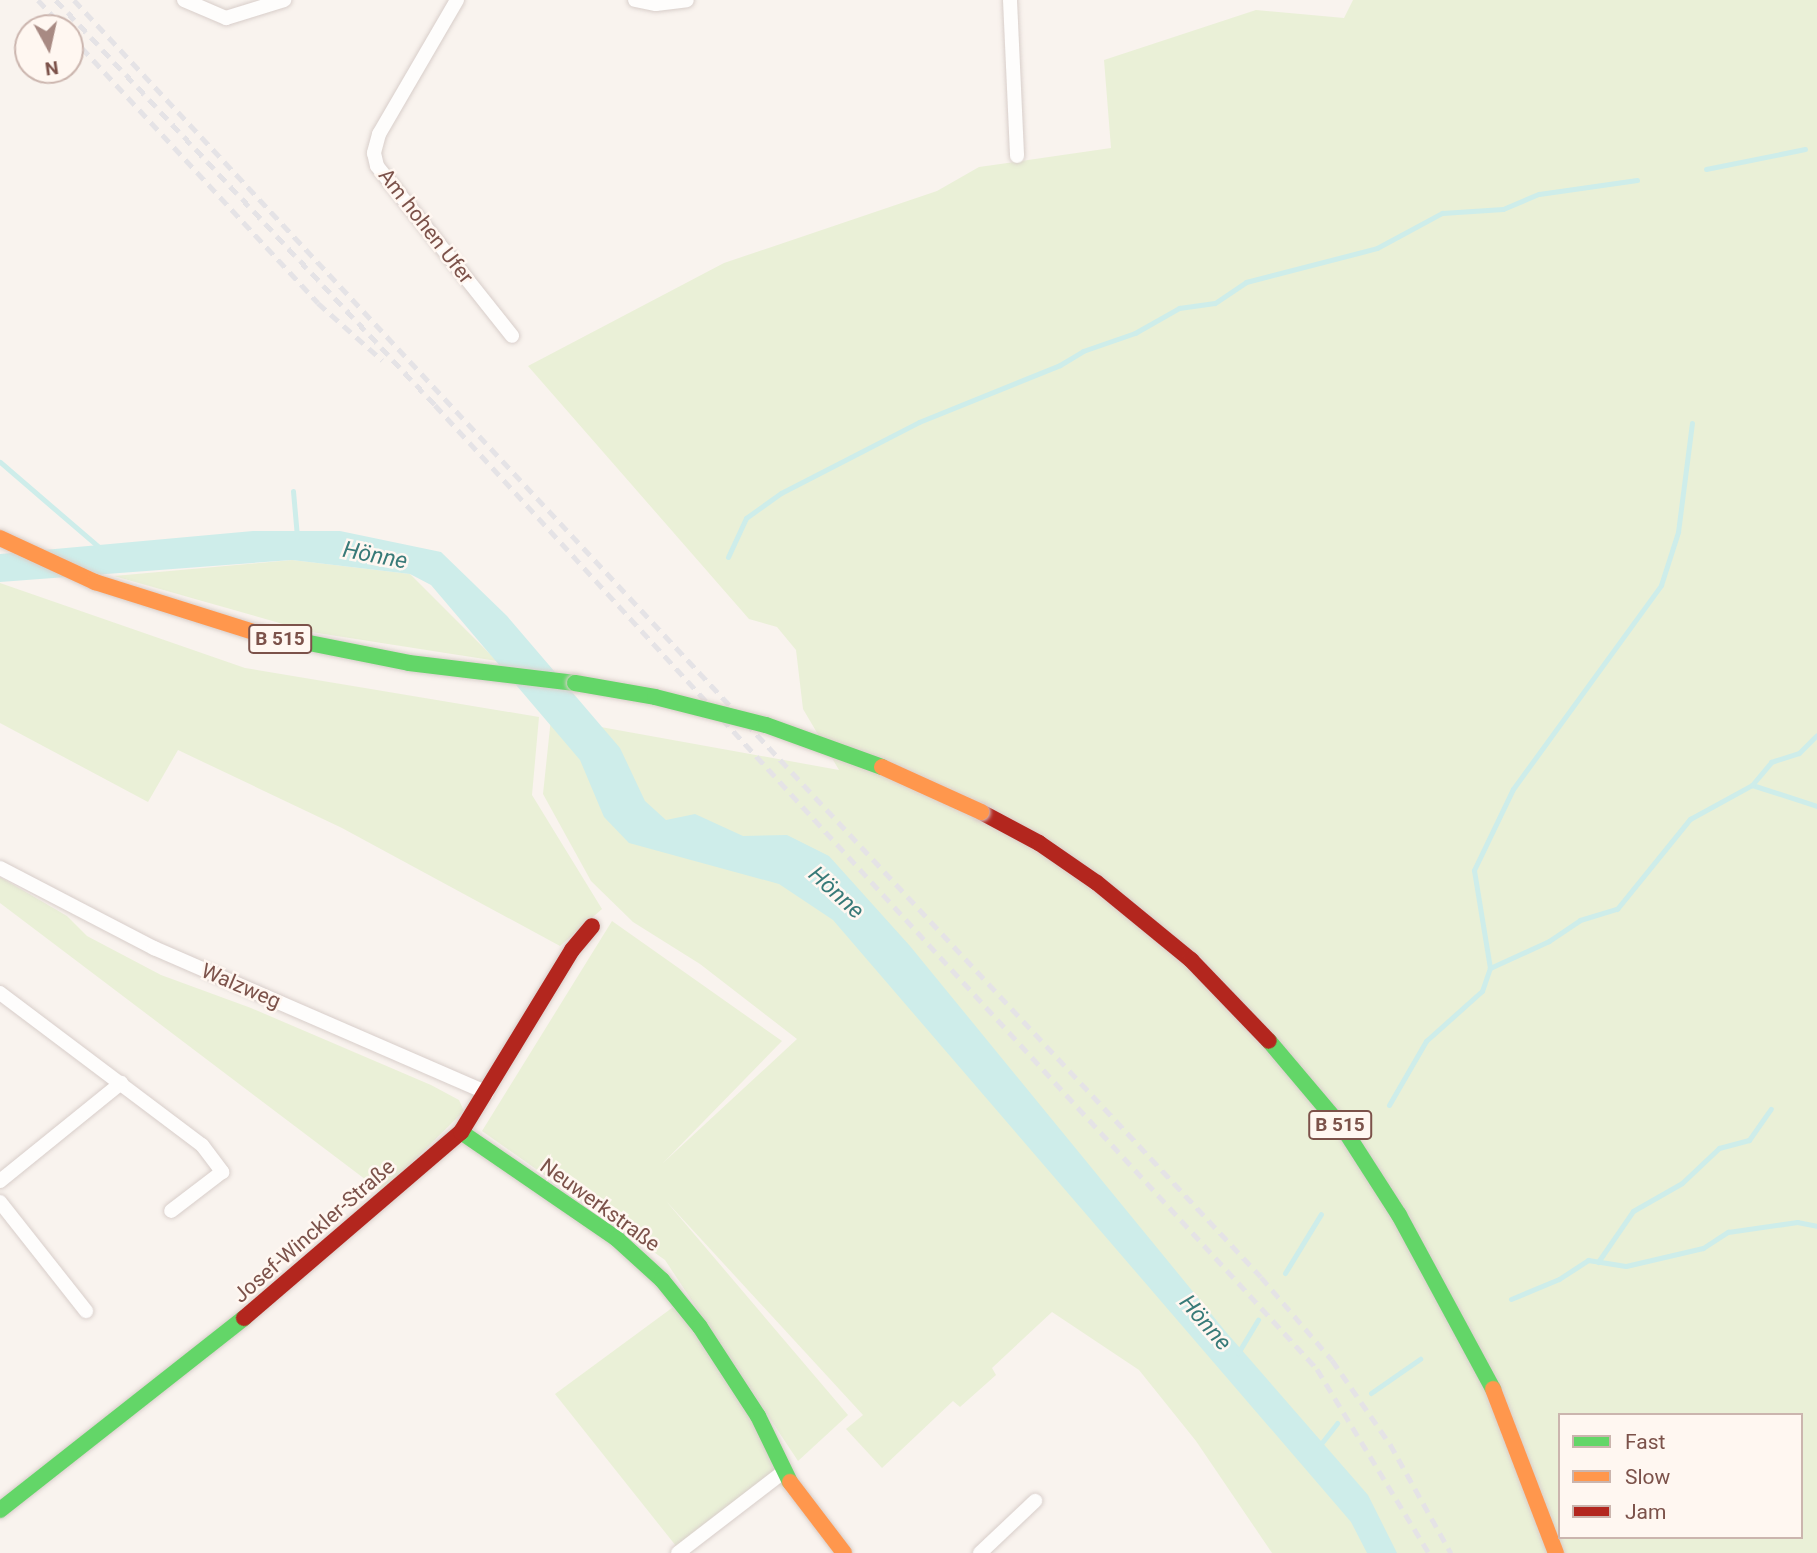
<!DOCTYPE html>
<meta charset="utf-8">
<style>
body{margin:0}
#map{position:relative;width:1817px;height:1553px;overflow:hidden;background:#f9f3ee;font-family:Roboto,sans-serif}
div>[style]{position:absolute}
.green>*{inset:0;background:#eaf0d7}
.water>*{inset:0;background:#ceedea}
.stream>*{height:5px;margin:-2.5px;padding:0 2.5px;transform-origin:2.5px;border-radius:2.5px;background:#ceedea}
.roads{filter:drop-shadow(0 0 2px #d8ceca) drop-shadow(0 0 2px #d8ceca)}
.street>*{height:14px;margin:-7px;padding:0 7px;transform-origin:7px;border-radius:7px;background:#fefdfc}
.fast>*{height:16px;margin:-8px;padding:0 8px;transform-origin:8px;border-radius:8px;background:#63d668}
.slow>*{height:16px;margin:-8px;padding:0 8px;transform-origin:8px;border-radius:8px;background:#ff974d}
.jam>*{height:16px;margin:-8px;padding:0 8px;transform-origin:8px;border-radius:8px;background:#b3261e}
.rail>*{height:5px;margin-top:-2.5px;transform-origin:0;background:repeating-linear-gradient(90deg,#e5e3e6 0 10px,transparent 0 17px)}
.bridges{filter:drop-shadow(0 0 2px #dbceca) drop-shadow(0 0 2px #dbceca)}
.fast-bridge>*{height:16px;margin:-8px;padding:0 8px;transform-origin:8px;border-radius:8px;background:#63d668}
.slow-bridge>*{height:16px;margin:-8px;padding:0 8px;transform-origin:8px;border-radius:8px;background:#ff974d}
span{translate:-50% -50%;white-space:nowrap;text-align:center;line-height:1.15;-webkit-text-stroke:5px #fff7f1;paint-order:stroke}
.shield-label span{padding:2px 5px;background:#fff7f1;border:2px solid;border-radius:5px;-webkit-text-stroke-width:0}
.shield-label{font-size:19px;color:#7c524a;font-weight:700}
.street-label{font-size:21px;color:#7c524a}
.water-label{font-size:23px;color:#387a78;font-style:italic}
.legend{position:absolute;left:1558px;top:1413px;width:245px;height:126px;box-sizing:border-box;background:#fff7f1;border:2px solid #cbb5ae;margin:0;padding:9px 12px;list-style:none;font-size:21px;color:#7c524a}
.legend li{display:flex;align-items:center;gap:14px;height:35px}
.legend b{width:35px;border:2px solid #cbb5ae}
.north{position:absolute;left:14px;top:14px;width:70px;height:70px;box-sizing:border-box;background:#fff7f1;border:2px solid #cbb5ae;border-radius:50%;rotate:172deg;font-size:19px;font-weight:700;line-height:28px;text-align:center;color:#7c524a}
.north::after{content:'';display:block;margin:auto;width:24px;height:32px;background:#a88a83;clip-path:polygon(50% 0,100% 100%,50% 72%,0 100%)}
</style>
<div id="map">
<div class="green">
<i style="clip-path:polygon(evenodd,1353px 0,1817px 0,1817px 1553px,1272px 1553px,1196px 1441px,1139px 1370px,1052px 1312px,992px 1368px,996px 1375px,960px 1407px,953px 1401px,882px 1468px,846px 1429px,863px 1415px,666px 1201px,848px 1415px,798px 1461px,665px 1260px,482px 1131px,612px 921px,782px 1041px,663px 1163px,797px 1039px,700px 964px,633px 922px,591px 881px,543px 794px,551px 718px,839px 770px,803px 709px,796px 650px,777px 627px,749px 619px,528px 366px,724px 263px,937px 191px,979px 167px,1111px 148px,1104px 60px,1256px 10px,1344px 18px,1353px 0,1560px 1415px,1801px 1415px,1801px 1537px,1560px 1537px,1560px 1415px)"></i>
<i style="clip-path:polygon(292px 560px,410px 574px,497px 661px,311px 632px,114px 576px)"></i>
<i style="clip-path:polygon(0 583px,245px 668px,539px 717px,532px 795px,602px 909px,560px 946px,342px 828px,178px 750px,148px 802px,0 723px)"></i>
<i style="clip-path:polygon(0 877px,67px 916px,87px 936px,161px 975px,251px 1008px,431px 1085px,459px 1100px,464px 1111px,382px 1192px,0 903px)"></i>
<i style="clip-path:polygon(680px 1302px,783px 1472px,680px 1551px,555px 1394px)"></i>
</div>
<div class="water">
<i style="clip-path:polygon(253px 531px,340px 531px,441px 552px,507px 616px,620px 748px,645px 801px,666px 820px,695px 814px,743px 836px,787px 835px,829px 856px,910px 946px,1226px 1332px,1368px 1495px,1397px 1553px,1367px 1553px,1351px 1522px,833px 920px,779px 884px,629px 843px,604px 817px,580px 760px,431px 585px,410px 574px,292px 560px,0 582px,0 554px)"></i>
</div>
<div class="stream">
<i style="left:1706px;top:169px;width:101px;rotate:-11.4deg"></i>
<i style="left:0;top:462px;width:133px;rotate:40.7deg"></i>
<i style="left:293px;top:491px;width:46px;rotate:85deg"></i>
<i style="left:728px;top:557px;width:43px;rotate:-65.2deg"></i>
<i style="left:746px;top:518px;width:43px;rotate:-35.5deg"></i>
<i style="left:781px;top:493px;width:155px;rotate:-27.2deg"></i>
<i style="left:919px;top:422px;width:152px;rotate:-22deg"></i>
<i style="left:1060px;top:365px;width:27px;rotate:-31deg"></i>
<i style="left:1083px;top:351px;width:55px;rotate:-19.1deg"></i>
<i style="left:1135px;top:333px;width:51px;rotate:-29.6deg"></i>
<i style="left:1179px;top:308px;width:36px;rotate:-8deg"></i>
<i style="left:1215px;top:303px;width:37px;rotate:-34deg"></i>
<i style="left:1246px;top:282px;width:135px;rotate:-14.5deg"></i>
<i style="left:1377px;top:248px;width:74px;rotate:-28.3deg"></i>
<i style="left:1442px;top:213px;width:61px;rotate:-3.8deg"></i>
<i style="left:1503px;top:209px;width:39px;rotate:-23deg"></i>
<i style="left:1539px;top:194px;width:99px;rotate:-8.1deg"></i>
<i style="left:1752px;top:785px;width:68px;rotate:17.9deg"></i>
<i style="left:1490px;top:968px;width:99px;rotate:-99.3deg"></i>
<i style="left:1474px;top:870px;width:90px;rotate:-64.3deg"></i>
<i style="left:1513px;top:789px;width:252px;rotate:-54deg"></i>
<i style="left:1661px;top:585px;width:56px;rotate:-72.2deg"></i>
<i style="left:1678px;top:532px;width:110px;rotate:-82.7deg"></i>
<i style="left:1389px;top:1105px;width:74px;rotate:-60deg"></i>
<i style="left:1426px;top:1041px;width:75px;rotate:-41.8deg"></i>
<i style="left:1482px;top:991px;width:24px;rotate:-71deg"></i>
<i style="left:1490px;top:968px;width:65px;rotate:-24.6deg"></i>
<i style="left:1549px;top:941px;width:37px;rotate:-34deg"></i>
<i style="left:1580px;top:920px;width:39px;rotate:-17deg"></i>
<i style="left:1617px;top:909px;width:116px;rotate:-51deg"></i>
<i style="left:1690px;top:819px;width:71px;rotate:-28.7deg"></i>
<i style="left:1752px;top:785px;width:30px;rotate:-50deg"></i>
<i style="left:1771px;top:762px;width:29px;rotate:-18deg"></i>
<i style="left:1799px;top:753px;width:25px;rotate:-45deg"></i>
<i style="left:1598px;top:1262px;width:62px;rotate:-55.5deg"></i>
<i style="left:1633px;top:1211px;width:56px;rotate:-29.7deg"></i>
<i style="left:1682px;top:1183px;width:51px;rotate:-43.4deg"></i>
<i style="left:1719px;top:1148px;width:31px;rotate:-15deg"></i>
<i style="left:1749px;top:1140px;width:38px;rotate:-55deg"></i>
<i style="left:1285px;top:1273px;width:69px;rotate:-58.6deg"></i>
<i style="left:1511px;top:1299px;width:52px;rotate:-22.6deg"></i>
<i style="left:1559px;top:1279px;width:35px;rotate:-33deg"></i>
<i style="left:1588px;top:1260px;width:38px;rotate:9deg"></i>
<i style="left:1626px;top:1266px;width:79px;rotate:-13.2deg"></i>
<i style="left:1703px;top:1248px;width:30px;rotate:-33deg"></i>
<i style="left:1728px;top:1232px;width:70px;rotate:-8.2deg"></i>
<i style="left:1797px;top:1222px;width:20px;rotate:11deg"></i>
<i style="left:1238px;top:1353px;width:39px;rotate:-59deg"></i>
<i style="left:1371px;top:1393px;width:60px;rotate:-34.8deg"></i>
<i style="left:1320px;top:1445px;width:28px;rotate:-52deg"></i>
</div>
<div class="roads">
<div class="street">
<i style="left:184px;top:0;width:46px;rotate:23.2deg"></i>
<i style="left:226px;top:18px;width:61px;rotate:-17.2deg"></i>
<i style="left:457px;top:0;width:155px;rotate:120.2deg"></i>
<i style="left:379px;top:134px;width:20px;rotate:105deg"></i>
<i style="left:374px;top:153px;width:13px;rotate:77deg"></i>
<i style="left:377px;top:166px;width:217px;rotate:51.5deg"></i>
<i style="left:635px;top:0;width:21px;rotate:11deg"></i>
<i style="left:656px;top:4px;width:31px;rotate:-7deg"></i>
<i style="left:1010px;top:0;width:156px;rotate:87.4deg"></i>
<i style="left:0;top:868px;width:174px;rotate:27.5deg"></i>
<i style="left:154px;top:948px;width:363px;rotate:23.5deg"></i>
<i style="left:0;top:993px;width:253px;rotate:37deg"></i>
<i style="left:202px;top:1145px;width:34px;rotate:53deg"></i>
<i style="left:222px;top:1172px;width:64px;rotate:142.6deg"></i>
<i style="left:0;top:1181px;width:156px;rotate:-39deg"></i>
<i style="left:0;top:1202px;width:139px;rotate:51.7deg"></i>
<i style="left:678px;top:1553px;width:133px;rotate:-37.6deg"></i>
<i style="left:980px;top:1553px;width:76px;rotate:-43.4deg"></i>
</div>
<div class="fast">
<i style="left:254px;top:632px;width:158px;rotate:11.3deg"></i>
<i style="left:409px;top:663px;width:167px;rotate:6.9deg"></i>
<i style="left:1269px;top:1041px;width:118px;rotate:49.8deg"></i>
<i style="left:1345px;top:1131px;width:100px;rotate:57.3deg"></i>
<i style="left:1399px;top:1215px;width:198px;rotate:61.6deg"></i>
<i style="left:461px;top:1132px;width:189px;rotate:34.4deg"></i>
<i style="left:617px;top:1239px;width:61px;rotate:42.3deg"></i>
<i style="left:662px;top:1280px;width:60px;rotate:51deg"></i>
<i style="left:700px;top:1327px;width:106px;rotate:56.9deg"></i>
<i style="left:758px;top:1416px;width:73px;rotate:64.1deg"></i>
<i style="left:0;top:1510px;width:310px;rotate:-38.2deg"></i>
</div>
<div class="slow">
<i style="left:0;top:538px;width:105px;rotate:24.9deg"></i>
<i style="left:95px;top:582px;width:167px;rotate:17.5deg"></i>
<i style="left:1493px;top:1389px;width:176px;rotate:69deg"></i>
<i style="left:790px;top:1482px;width:89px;rotate:52.7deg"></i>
</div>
<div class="jam">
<i style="left:981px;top:812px;width:66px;rotate:28.1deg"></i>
<i style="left:1039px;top:843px;width:70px;rotate:34.6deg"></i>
<i style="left:1097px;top:883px;width:122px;rotate:39.3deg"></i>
<i style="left:1191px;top:960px;width:112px;rotate:46.1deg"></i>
<i style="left:244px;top:1318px;width:286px;rotate:-40.6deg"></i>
<i style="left:461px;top:1132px;width:213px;rotate:-58.6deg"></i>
<i style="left:572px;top:950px;width:31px;rotate:-50deg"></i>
</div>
</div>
<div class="rail">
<i style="left:38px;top:0;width:38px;rotate:47deg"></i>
<i style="left:56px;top:0;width:555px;rotate:46.9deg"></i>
<i style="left:435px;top:405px;width:1307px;rotate:47.54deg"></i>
<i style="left:1317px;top:1369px;width:215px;rotate:58.7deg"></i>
<i style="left:74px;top:0;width:1743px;rotate:47.09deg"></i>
<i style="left:1261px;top:1277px;width:109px;rotate:49.5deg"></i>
<i style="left:1332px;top:1360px;width:102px;rotate:55.4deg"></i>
<i style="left:1390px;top:1444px;width:125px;rotate:60.8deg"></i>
<i style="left:70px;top:35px;width:365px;rotate:47.2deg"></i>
<i style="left:318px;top:303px;width:86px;rotate:41.7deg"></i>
</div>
<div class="bridges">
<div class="fast-bridge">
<i style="left:575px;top:683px;width:81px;rotate:9.9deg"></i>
<i style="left:655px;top:697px;width:114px;rotate:14.2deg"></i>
<i style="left:766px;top:725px;width:123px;rotate:19.9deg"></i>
</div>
<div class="slow-bridge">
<i style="left:882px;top:767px;width:109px;rotate:24.4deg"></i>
</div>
</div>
<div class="shield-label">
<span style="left:280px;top:639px">B 515</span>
<span style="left:1340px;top:1125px">B 515</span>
</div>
<div class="street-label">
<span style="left:426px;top:226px;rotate:52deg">Am hohen Ufer</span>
<span style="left:241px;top:986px;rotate:23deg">Walzweg</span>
<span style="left:600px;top:1205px;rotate:36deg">Neuwerkstraße</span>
<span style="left:314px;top:1231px;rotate:-41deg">Josef-Winckler-Straße</span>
</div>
<div class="water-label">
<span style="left:375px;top:556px;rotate:11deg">Hönne</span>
<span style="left:836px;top:893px;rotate:42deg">Hönne</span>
<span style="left:1205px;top:1323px;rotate:49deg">Hönne</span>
</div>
<ul class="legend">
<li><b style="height:9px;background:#63d668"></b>Fast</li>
<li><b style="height:9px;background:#ff974d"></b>Slow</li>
<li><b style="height:9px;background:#b3261e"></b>Jam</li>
</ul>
<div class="north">N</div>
</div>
